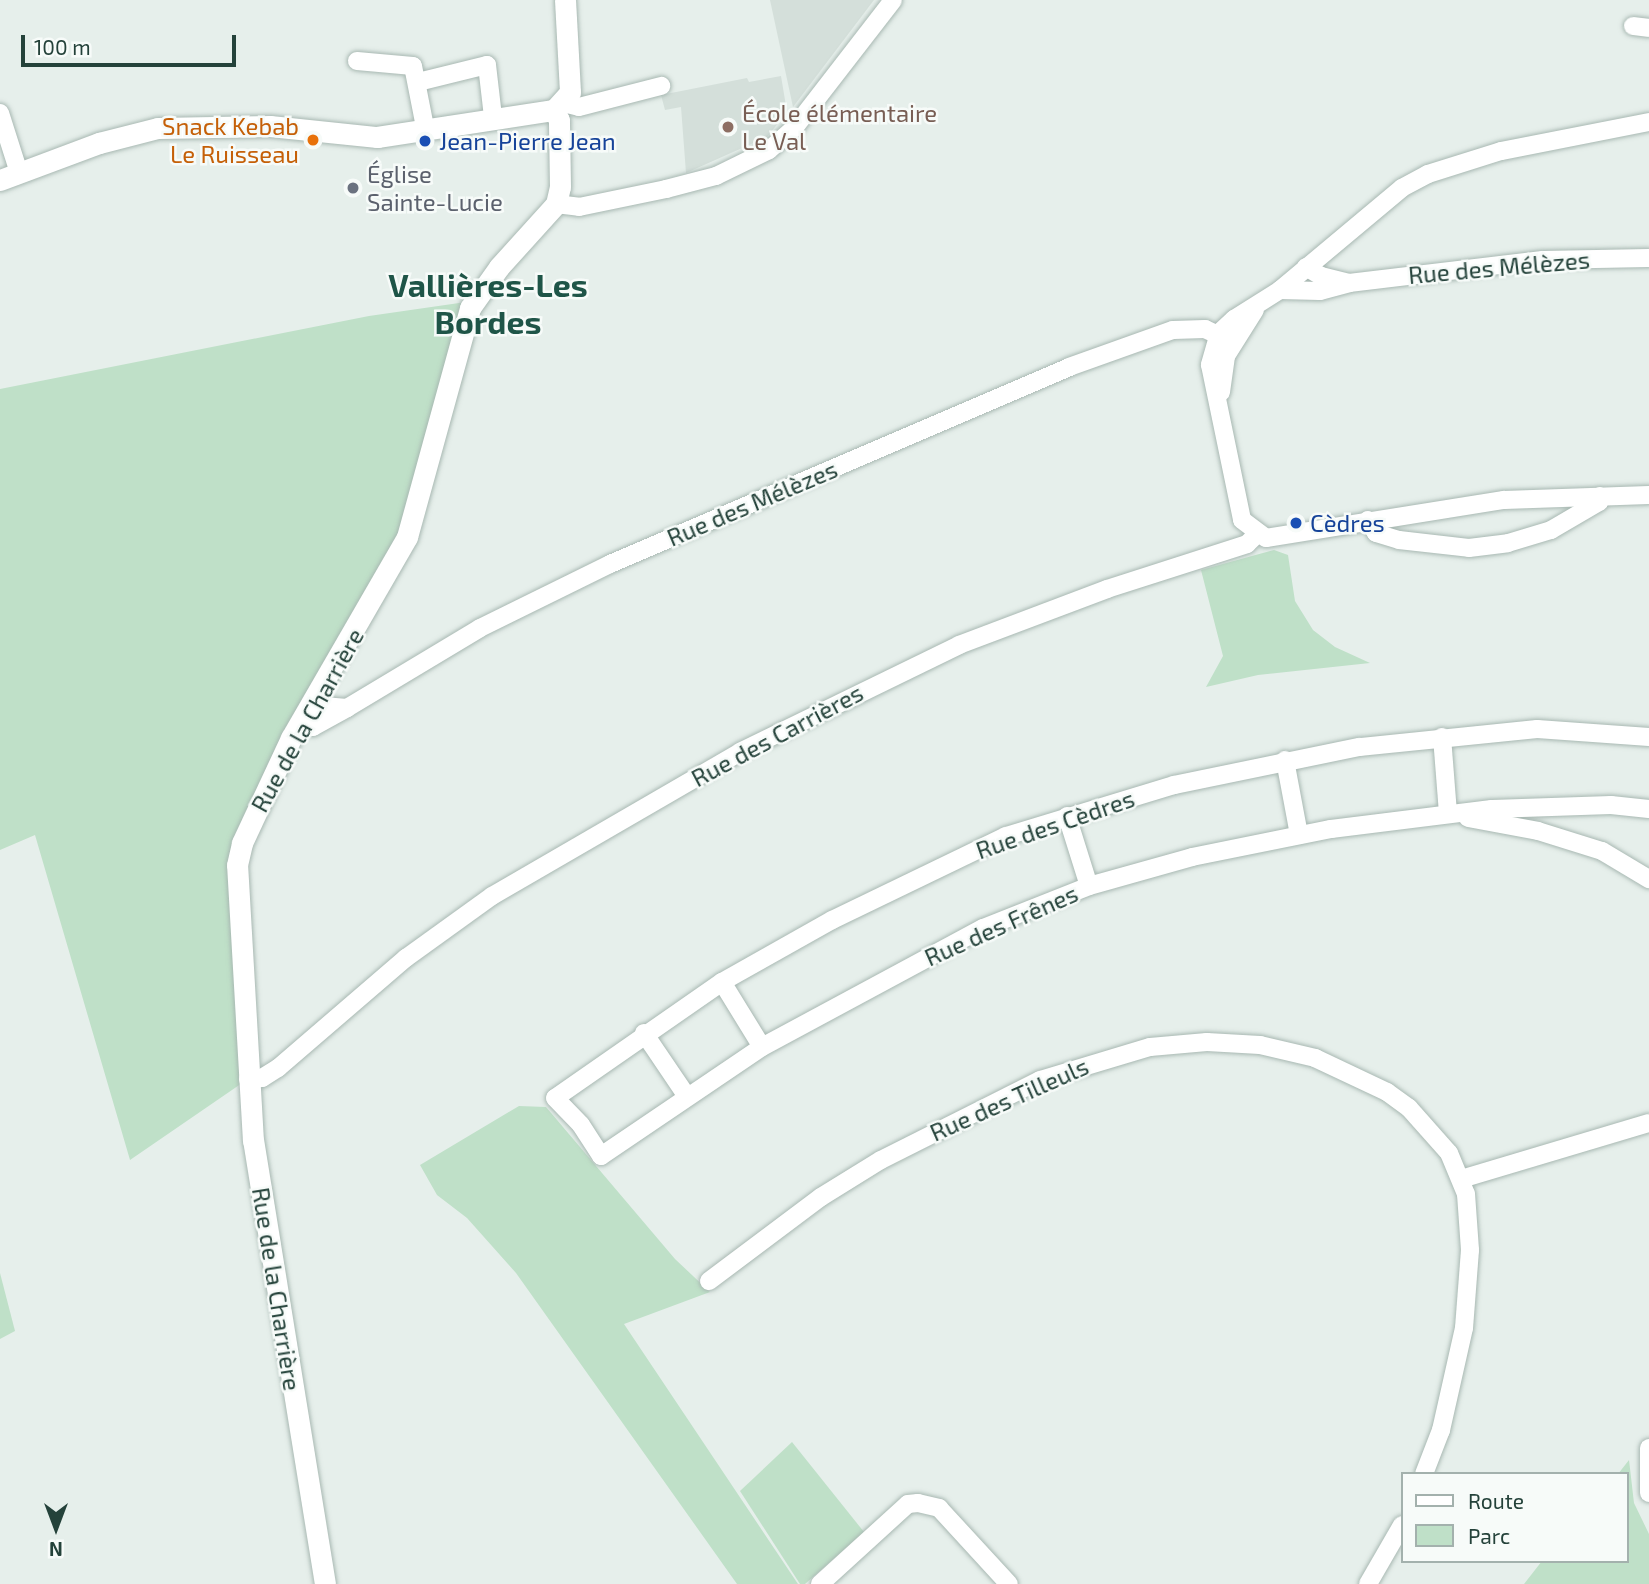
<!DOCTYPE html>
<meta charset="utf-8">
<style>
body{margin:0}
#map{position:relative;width:1649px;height:1584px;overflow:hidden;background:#e6efeb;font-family:"Exo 2",sans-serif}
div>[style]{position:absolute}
.built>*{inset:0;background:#d4dfda}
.green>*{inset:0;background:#bfe0c8}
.roads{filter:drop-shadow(0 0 2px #a8b8b2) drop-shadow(0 0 2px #a8b8b2)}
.street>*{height:18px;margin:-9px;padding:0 9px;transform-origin:9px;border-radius:9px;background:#fff}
.secondary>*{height:21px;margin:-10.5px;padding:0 10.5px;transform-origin:10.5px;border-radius:10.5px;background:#fff}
.dots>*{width:19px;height:19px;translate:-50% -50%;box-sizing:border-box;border:4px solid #f7fbf9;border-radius:50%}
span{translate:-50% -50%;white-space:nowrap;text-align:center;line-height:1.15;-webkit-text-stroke:5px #f7fbf9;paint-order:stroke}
.education-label{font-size:24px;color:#785e54}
.left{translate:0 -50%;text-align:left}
.food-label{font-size:24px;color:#c56008}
.right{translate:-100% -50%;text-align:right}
.transit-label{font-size:24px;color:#164399}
.worship-label{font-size:24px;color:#5b616d}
.street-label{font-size:24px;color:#24423a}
.district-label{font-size:32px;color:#1f5548;font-weight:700}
.legend{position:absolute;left:1401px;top:1472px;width:228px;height:91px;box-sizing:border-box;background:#f7fbf9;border:2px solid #a3b1ad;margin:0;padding:9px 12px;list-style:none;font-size:21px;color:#24423a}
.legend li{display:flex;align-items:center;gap:14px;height:35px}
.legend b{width:35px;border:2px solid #a3b1ad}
.north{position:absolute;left:21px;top:1493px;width:70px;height:70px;-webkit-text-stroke:5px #f7fbf9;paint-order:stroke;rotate:180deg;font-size:19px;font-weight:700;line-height:28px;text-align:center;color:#24423a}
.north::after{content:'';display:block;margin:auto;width:24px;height:32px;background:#24423a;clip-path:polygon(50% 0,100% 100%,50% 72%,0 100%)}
.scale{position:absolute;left:21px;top:35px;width:215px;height:32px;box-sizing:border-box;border:4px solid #24423a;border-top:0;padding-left:9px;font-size:21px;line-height:24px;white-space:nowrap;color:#24423a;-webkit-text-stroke:5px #f7fbf9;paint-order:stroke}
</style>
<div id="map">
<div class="built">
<i style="clip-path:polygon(770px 0,874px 0,793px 107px)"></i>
<i style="clip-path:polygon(781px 76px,787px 112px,767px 137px,686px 173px,681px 107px,665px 110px,661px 95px,747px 78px,749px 82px)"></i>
</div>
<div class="green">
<i style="clip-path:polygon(466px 302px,424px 487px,242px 843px,248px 1079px,130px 1160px,35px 835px,0 850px,0 389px,369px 316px)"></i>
<i style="clip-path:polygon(1274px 550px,1288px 555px,1295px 601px,1313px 630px,1335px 647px,1370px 663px,1258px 675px,1206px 687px,1223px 656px,1201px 570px)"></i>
<i style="clip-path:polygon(519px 1106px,546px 1107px,675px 1259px,710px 1292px,624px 1324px,798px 1584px,737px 1584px,516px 1273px,467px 1218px,437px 1195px,420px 1165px)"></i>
<i style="clip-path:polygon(0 1273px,15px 1331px,0 1339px)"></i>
<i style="clip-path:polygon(792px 1442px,864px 1532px,805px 1584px,800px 1584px,740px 1491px)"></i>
<i style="clip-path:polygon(1629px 1460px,1634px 1503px,1649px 1534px,1649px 1584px,1524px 1584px,1542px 1561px,1626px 1561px,1626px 1474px,1618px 1474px)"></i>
</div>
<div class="roads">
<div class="street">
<i style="left:1633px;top:26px;width:16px;rotate:7deg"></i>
<i style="left:357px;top:61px;width:56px;rotate:5.1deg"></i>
<i style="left:413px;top:66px;width:62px;rotate:78.9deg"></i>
<i style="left:418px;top:82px;width:71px;rotate:-13.8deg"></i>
<i style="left:487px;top:65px;width:52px;rotate:83.4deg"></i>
<i style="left:563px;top:103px;width:16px;rotate:14deg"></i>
<i style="left:579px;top:107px;width:85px;rotate:-14.4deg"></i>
<i style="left:0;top:113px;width:63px;rotate:72.4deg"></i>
<i style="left:1649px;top:122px;width:151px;rotate:168.9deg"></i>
<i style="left:1501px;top:151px;width:77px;rotate:162.5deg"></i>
<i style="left:1428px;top:174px;width:30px;rotate:152deg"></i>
<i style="left:1402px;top:188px;width:159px;rotate:140.1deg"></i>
<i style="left:1280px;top:290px;width:54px;rotate:147.8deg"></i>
<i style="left:1234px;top:319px;width:21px;rotate:137deg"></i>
<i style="left:1219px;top:333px;width:33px;rotate:106deg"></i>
<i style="left:1210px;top:365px;width:158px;rotate:78.3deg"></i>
<i style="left:1242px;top:520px;width:30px;rotate:37deg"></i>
<i style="left:1266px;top:538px;width:241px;rotate:-9.1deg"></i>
<i style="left:1504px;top:500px;width:145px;rotate:-2deg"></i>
<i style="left:556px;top:204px;width:23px;rotate:7deg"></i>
<i style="left:579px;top:207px;width:89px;rotate:-11.7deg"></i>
<i style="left:666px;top:189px;width:52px;rotate:-14.6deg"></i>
<i style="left:716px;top:176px;width:59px;rotate:-26.1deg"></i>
<i style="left:769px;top:150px;width:35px;rotate:-41deg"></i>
<i style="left:795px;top:127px;width:160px;rotate:-52.3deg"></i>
<i style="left:1306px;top:267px;width:17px;rotate:31deg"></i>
<i style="left:1321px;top:276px;width:29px;rotate:14deg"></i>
<i style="left:1280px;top:290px;width:40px;rotate:1.4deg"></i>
<i style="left:1320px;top:291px;width:30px;rotate:-15deg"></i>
<i style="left:1349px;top:283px;width:195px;rotate:-6.8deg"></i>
<i style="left:1543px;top:260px;width:106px;rotate:-1.1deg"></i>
<i style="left:1221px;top:392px;width:36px;rotate:-82deg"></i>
<i style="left:1226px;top:356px;width:54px;rotate:-57.8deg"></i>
<i style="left:1368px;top:520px;width:15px;rotate:58deg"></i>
<i style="left:1376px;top:533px;width:24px;rotate:17deg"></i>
<i style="left:1399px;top:540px;width:70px;rotate:6.5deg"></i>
<i style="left:1469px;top:548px;width:39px;rotate:-7deg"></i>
<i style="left:1508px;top:543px;width:45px;rotate:-16.8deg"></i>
<i style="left:1551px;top:530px;width:56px;rotate:-30.3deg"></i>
<i style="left:1599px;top:502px;width:6px;rotate:-81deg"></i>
<i style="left:347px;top:708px;width:155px;rotate:-31deg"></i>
<i style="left:480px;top:628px;width:145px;rotate:-26.2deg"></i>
<i style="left:610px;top:564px;width:499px;rotate:-23.2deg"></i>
<i style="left:1069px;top:367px;width:110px;rotate:-19.6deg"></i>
<i style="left:1173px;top:330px;width:32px;rotate:-2deg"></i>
<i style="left:1205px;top:329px;width:31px;rotate:25deg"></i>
<i style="left:299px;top:725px;width:14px;rotate:8deg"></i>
<i style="left:313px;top:727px;width:39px;rotate:-29deg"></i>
<i style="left:347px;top:708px;width:21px;rotate:-175deg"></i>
<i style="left:326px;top:706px;width:13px;rotate:-148deg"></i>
<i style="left:1442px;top:737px;width:77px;rotate:85.5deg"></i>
<i style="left:1649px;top:737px;width:112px;rotate:-175.9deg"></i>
<i style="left:1537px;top:729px;width:179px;rotate:174.2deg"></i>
<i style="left:1359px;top:747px;width:189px;rotate:168.4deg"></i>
<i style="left:1174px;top:785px;width:176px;rotate:163.1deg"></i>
<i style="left:1006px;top:836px;width:193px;rotate:154.2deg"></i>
<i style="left:832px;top:920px;width:126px;rotate:150.6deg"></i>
<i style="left:722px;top:982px;width:203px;rotate:145.2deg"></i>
<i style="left:555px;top:1098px;width:37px;rotate:46deg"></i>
<i style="left:581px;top:1125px;width:37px;rotate:57deg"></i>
<i style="left:601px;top:1156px;width:194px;rotate:-34.1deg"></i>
<i style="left:762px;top:1047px;width:251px;rotate:-28.3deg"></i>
<i style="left:983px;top:928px;width:114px;rotate:-21.6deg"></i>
<i style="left:1089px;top:886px;width:107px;rotate:-15.7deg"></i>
<i style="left:1192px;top:857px;width:142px;rotate:-11.4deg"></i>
<i style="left:1331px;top:829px;width:162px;rotate:-7.1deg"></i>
<i style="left:1492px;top:809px;width:119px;rotate:-1.9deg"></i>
<i style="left:1611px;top:805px;width:38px;rotate:6deg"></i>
<i style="left:1285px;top:760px;width:76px;rotate:79.4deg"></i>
<i style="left:1067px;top:816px;width:73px;rotate:72.6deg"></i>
<i style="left:1468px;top:818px;width:71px;rotate:10.5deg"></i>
<i style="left:1538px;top:831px;width:67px;rotate:17.4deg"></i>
<i style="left:1602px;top:851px;width:55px;rotate:30.8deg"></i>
<i style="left:722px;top:982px;width:76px;rotate:58.4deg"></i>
<i style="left:644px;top:1033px;width:75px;rotate:55.9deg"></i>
<i style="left:248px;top:1079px;width:14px;rotate:-4deg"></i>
<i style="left:262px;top:1078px;width:19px;rotate:-32deg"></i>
<i style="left:278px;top:1068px;width:169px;rotate:-40.7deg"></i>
<i style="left:406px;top:958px;width:106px;rotate:-35.8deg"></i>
<i style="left:492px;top:896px;width:287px;rotate:-30.1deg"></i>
<i style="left:740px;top:752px;width:244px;rotate:-26deg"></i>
<i style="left:959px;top:645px;width:158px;rotate:-20.7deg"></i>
<i style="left:1107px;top:589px;width:147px;rotate:-17.8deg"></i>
<i style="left:1247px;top:544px;width:13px;rotate:-45deg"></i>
<i style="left:1461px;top:1179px;width:196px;rotate:-16.6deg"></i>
<i style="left:709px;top:1281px;width:140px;rotate:-36.9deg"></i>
<i style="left:821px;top:1197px;width:70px;rotate:-31.7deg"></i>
<i style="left:881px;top:1160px;width:178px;rotate:-26.7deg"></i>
<i style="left:1040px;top:1080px;width:115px;rotate:-16.7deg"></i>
<i style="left:1150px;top:1047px;width:57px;rotate:-5deg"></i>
<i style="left:1207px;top:1042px;width:53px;rotate:3.2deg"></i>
<i style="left:1260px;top:1045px;width:57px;rotate:13.3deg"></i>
<i style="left:1315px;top:1058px;width:80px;rotate:25.3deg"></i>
<i style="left:1387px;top:1092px;width:27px;rotate:36deg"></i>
<i style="left:1409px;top:1108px;width:60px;rotate:48.4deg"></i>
<i style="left:1449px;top:1153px;width:44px;rotate:67.5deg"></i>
<i style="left:1466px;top:1194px;width:56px;rotate:85.9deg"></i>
<i style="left:1470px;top:1250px;width:78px;rotate:94.4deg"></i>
<i style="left:1464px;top:1328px;width:105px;rotate:102.7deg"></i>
<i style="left:1441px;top:1430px;width:47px;rotate:111.1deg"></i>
<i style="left:1649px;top:1448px;width:45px;rotate:90deg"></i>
<i style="left:820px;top:1584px;width:119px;rotate:-42.3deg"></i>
<i style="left:908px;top:1504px;width:10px;rotate:-6deg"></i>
<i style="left:918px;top:1503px;width:22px;rotate:13deg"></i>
<i style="left:939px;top:1508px;width:103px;rotate:47.4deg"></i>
<i style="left:1368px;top:1584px;width:68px;rotate:-60deg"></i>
</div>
<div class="secondary">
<i style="left:0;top:180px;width:106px;rotate:-20.5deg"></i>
<i style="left:99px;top:143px;width:61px;rotate:-14.3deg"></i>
<i style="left:158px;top:128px;width:112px;rotate:-1deg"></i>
<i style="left:270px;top:126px;width:108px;rotate:5.9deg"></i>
<i style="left:377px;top:137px;width:179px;rotate:-8.7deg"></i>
<i style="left:554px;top:110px;width:24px;rotate:-48deg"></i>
<i style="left:570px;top:92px;width:92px;rotate:-93.1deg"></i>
<i style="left:325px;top:1584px;width:449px;rotate:-99.2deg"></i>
<i style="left:253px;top:1141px;width:276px;rotate:-93.3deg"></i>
<i style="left:237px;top:865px;width:23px;rotate:-77deg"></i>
<i style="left:242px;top:843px;width:116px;rotate:-65deg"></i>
<i style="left:291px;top:738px;width:232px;rotate:-60deg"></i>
<i style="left:407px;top:537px;width:238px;rotate:-74.6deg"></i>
<i style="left:470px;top:308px;width:50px;rotate:-54.7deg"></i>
<i style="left:499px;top:267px;width:85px;rotate:-47.9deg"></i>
<i style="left:556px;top:204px;width:17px;rotate:-77deg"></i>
<i style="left:560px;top:187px;width:67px;rotate:-90.9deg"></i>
<i style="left:559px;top:120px;width:11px;rotate:-117deg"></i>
</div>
</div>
<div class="dots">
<i style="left:728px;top:127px;background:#8d6e63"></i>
<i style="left:313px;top:140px;background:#e8710a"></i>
<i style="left:425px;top:141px;background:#1a4fb4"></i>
<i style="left:353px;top:188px;background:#6b7280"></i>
<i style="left:1296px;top:523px;background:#1a4fb4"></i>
</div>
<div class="education-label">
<span class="left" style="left:742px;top:127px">École élémentaire<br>Le Val</span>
</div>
<div class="food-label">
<span class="right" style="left:299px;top:140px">Snack Kebab<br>Le Ruisseau</span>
</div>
<div class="transit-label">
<span class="left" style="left:439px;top:141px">Jean-Pierre Jean</span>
<span class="left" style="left:1310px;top:523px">Cèdres</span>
</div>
<div class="worship-label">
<span class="left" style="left:367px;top:188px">Église<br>Sainte-Lucie</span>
</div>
<div class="street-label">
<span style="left:1499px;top:267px;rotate:-5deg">Rue des Mélèzes</span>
<span style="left:752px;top:503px;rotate:-23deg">Rue des Mélèzes</span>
<span style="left:307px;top:720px;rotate:-61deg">Rue de la Charrière</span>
<span style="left:777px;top:735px;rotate:-28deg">Rue des Carrières</span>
<span style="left:1055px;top:824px;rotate:-19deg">Rue des Cèdres</span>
<span style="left:1001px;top:925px;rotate:-24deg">Rue des Frênes</span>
<span style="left:1009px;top:1099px;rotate:-24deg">Rue des Tilleuls</span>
<span style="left:277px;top:1289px;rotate:81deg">Rue de la Charrière</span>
</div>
<div class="district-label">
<span style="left:488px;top:303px">Vallières-Les<br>Bordes</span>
</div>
<ul class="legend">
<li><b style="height:9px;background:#fff"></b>Route</li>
<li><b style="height:19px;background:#bfe0c8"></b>Parc</li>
</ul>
<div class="north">N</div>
<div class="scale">100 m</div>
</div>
